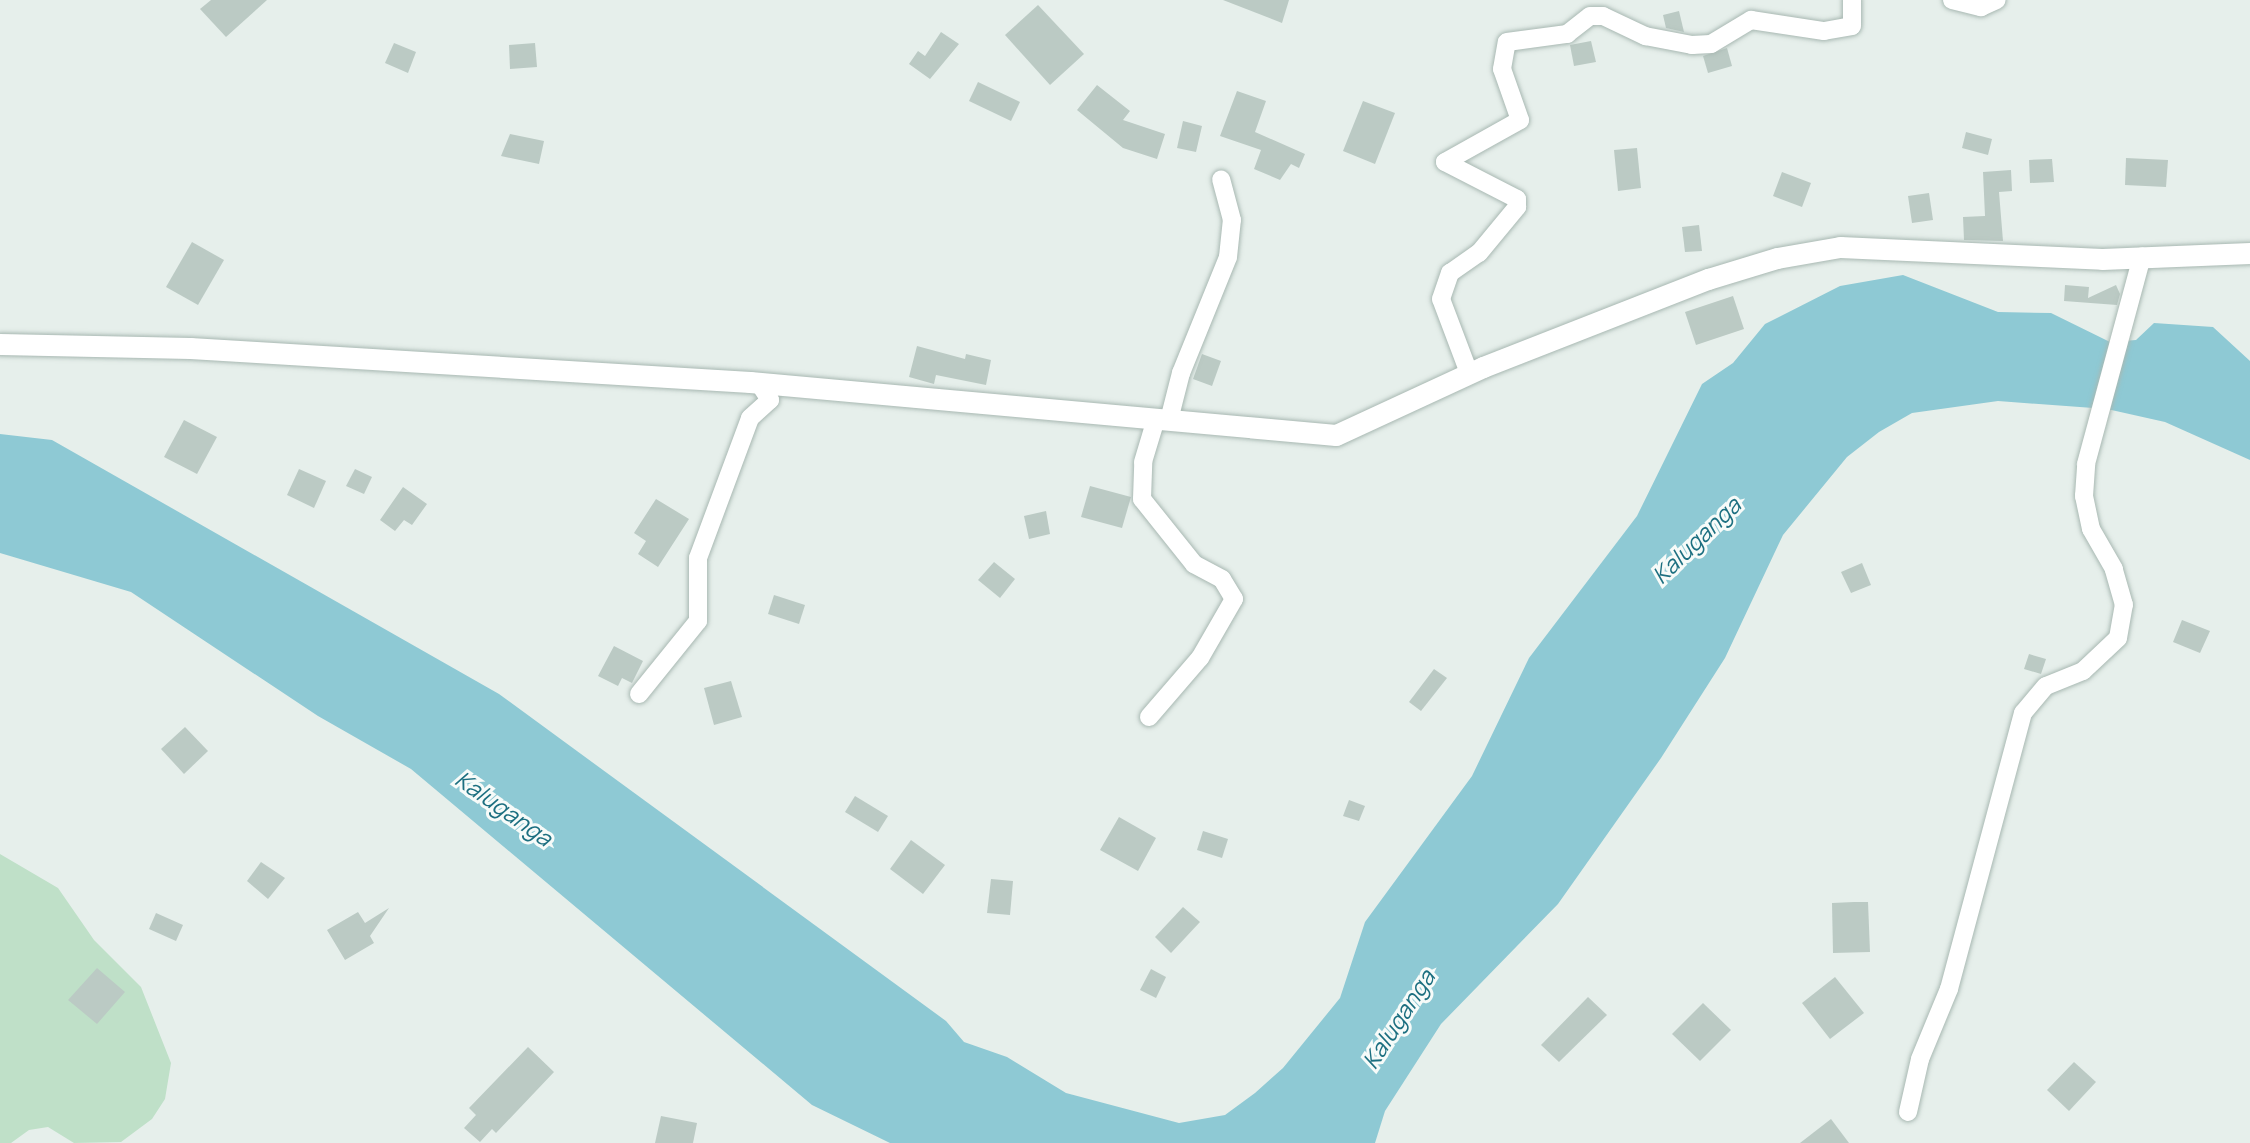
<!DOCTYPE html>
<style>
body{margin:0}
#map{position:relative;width:2250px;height:1143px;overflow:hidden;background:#e6efeb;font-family:Manrope,sans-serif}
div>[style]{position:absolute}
.green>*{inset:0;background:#bfe0c8}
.water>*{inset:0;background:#8ec9d4}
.building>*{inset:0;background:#bbcac4}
.roads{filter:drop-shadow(0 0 2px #a8b8b2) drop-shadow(0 0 2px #a8b8b2)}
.minor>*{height:18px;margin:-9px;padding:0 9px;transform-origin:9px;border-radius:9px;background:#fff}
.tertiary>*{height:21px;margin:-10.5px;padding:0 10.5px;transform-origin:10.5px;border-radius:10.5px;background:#fff}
span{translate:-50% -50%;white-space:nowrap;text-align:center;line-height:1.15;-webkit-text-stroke:6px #f7fbf9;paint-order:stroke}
.water-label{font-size:23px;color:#1c6f80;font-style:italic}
</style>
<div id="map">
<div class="green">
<i style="clip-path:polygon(0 854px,58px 888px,94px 940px,141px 987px,171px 1063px,165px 1099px,152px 1119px,121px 1142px,74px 1143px,48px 1127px,29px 1130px,11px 1143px,0 1143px)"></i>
</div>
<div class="water">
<i style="clip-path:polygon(1903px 275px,1998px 312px,2051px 313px,2110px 342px,2136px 340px,2154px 323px,2213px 327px,2250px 361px,2250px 460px,2165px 422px,2107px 409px,1998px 401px,1912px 413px,1879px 432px,1847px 457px,1783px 535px,1725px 658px,1661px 758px,1558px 904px,1441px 1024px,1385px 1111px,1375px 1143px,890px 1143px,812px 1105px,411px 769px,318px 716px,131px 592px,0 553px,0 434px,52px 440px,499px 694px,946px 1021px,964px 1042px,1007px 1057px,1066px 1093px,1179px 1123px,1225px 1115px,1255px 1093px,1283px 1068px,1340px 998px,1365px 922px,1472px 776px,1529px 658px,1637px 516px,1702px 384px,1733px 363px,1765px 324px,1840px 286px)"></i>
</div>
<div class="building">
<i style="clip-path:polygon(211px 0,267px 0,226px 37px,200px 9px)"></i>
<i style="clip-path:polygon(1223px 0,1289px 0,1282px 23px)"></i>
<i style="clip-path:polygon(1038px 5px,1084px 54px,1050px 85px,1005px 35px)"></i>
<i style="clip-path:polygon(1679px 11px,1684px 32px,1666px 28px,1663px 15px)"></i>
<i style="clip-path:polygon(941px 32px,959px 44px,930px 79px,909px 64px,918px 51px,925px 56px)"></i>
<i style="clip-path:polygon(1591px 41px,1596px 62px,1574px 66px,1570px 45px)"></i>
<i style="clip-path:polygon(394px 43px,416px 52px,408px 73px,385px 63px)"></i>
<i style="clip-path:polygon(535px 43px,537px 67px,510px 69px,509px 45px)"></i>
<i style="clip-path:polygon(1727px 48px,1732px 66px,1708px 73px,1703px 56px)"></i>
<i style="clip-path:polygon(978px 82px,1020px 102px,1011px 121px,969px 101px)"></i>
<i style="clip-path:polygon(1097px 85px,1130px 111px,1123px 120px,1165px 134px,1157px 159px,1123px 148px,1077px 110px)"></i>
<i style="clip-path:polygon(1237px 91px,1266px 101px,1255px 132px,1305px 154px,1299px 168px,1291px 164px,1280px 180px,1254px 169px,1261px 150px,1220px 136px)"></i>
<i style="clip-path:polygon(1363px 101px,1395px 113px,1375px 164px,1343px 151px)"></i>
<i style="clip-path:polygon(1183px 121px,1202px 126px,1196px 152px,1177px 148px)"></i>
<i style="clip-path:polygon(1966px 132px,1992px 139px,1988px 155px,1962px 148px)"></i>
<i style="clip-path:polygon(510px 134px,544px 141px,539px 164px,501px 156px)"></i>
<i style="clip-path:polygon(1637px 148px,1641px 188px,1618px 191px,1614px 150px)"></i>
<i style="clip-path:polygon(2126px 158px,2168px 160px,2166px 187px,2125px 185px)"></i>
<i style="clip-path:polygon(2052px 159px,2054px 182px,2030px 183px,2029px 160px)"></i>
<i style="clip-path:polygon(2011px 170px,2012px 191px,1999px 192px,2003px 241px,1964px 240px,1963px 217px,1985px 216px,1983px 172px)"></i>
<i style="clip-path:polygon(1782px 172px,1811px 183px,1802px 207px,1773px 196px)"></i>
<i style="clip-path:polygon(1929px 193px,1933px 220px,1912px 223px,1908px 196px)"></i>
<i style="clip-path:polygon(1699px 225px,1702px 251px,1685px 252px,1682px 227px)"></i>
<i style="clip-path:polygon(192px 242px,224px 260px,198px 305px,166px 287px)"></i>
<i style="clip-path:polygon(2065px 285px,2089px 287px,2088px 298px,2116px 285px,2120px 294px,2117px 305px,2064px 301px)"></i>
<i style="clip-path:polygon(1733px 296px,1744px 329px,1696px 345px,1685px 312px)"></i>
<i style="clip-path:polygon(917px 346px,965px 359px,966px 354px,991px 360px,986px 385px,936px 375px,934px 384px,909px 377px)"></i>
<i style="clip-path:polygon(1202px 354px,1221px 361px,1212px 386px,1193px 379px)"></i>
<i style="clip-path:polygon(184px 420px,217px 437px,197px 474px,164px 457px)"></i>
<i style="clip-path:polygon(299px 469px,326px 481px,314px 508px,287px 495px)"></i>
<i style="clip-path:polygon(355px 469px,372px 477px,364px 494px,346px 486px)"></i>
<i style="clip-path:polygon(1090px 486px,1131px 497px,1122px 528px,1081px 517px)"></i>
<i style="clip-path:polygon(403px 487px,427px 504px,412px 525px,404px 520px,395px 531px,380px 520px)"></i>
<i style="clip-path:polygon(656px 499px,689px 519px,658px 567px,638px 554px,646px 541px,634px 533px)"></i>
<i style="clip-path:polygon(1046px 511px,1050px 534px,1029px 539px,1024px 516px)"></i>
<i style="clip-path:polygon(994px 562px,1015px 579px,1000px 598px,978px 580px)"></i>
<i style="clip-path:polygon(1862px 563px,1871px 585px,1851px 593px,1841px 572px)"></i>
<i style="clip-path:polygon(774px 595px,805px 605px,799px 624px,768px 614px)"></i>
<i style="clip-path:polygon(2182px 620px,2210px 631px,2200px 653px,2173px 642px)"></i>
<i style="clip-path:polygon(614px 646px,643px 661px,632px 683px,622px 678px,618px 686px,598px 676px)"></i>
<i style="clip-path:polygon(2029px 654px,2046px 659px,2041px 674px,2024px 669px)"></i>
<i style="clip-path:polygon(1434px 669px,1447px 678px,1421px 711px,1409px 702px)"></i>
<i style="clip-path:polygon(731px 681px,742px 717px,714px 725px,704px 688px)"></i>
<i style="clip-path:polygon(185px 727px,208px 751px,184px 774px,161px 749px)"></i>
<i style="clip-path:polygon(855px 796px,888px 816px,878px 832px,845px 812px)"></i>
<i style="clip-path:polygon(1349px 800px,1365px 806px,1359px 821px,1343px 816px)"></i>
<i style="clip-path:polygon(1119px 817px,1156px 838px,1138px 871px,1100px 850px)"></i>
<i style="clip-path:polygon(1203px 831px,1228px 839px,1222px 858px,1197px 850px)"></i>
<i style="clip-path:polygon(911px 840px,945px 865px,923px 894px,890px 869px)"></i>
<i style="clip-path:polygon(261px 862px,285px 878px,268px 899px,247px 881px)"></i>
<i style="clip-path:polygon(991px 879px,1013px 881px,1010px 915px,987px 913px)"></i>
<i style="clip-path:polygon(1854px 902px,1868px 902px,1870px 952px,1833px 953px,1832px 903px)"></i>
<i style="clip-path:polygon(1183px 907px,1200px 922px,1171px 953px,1155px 937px)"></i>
<i style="clip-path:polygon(389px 908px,370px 936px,374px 943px,345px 960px,327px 930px,358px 912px,365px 923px)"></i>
<i style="clip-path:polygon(156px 913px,183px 925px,176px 941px,149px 929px)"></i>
<i style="clip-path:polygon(97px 968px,125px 992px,97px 1024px,68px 1000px)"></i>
<i style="clip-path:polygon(1151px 969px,1166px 977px,1156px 998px,1140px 990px)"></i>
<i style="clip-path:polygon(1835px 977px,1864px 1013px,1830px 1039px,1802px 1003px)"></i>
<i style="clip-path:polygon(1588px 997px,1607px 1015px,1559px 1062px,1541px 1045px)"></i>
<i style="clip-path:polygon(1703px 1003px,1731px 1030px,1700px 1061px,1672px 1034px)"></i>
<i style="clip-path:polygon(528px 1047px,554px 1072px,496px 1133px,492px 1129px,480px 1142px,464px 1128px,476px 1115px,469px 1108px)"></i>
<i style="clip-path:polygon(2074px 1062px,2096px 1082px,2069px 1111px,2047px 1090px)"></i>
<i style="clip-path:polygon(661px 1116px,697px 1123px,693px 1143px,655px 1143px)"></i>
<i style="clip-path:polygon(1831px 1119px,1849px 1143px,1800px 1143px)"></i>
</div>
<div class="roads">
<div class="minor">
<i style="left:1952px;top:0;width:30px;rotate:14deg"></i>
<i style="left:1981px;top:7px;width:17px;rotate:-24deg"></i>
<i style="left:1469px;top:373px;width:79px;rotate:-110.7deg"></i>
<i style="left:1441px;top:299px;width:28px;rotate:-71deg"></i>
<i style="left:1450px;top:273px;width:35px;rotate:-35deg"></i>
<i style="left:1479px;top:253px;width:60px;rotate:-50.4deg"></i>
<i style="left:1517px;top:207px;width:8px;rotate:-90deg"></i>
<i style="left:1517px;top:199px;width:81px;rotate:-152.8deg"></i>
<i style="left:1445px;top:162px;width:86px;rotate:-29.2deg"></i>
<i style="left:1520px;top:120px;width:54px;rotate:-109.4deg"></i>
<i style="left:1502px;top:69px;width:27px;rotate:-80deg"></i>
<i style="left:1507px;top:42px;width:61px;rotate:-7.6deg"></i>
<i style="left:1567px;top:34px;width:29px;rotate:-38deg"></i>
<i style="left:1590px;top:16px;width:13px"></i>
<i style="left:1603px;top:16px;width:47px;rotate:25.5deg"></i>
<i style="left:1645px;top:36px;width:48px;rotate:10.8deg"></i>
<i style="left:1692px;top:45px;width:19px;rotate:-3deg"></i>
<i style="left:1711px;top:44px;width:47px;rotate:-31deg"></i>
<i style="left:1751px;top:20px;width:74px;rotate:8.6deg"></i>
<i style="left:1824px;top:31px;width:28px;rotate:-10deg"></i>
<i style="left:1852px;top:26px;width:26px;rotate:-90deg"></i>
<i style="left:1169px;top:420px;width:49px;rotate:-75.7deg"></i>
<i style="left:1181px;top:373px;width:125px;rotate:-67.9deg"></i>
<i style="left:1228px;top:257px;width:37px;rotate:-84deg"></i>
<i style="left:1232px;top:220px;width:42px;rotate:-105deg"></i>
<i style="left:639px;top:694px;width:94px;rotate:-51.1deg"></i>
<i style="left:698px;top:621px;width:63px;rotate:-90deg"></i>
<i style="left:698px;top:558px;width:149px;rotate:-69.6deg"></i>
<i style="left:750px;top:418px;width:27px;rotate:-42deg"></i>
<i style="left:770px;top:400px;width:20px;rotate:-123deg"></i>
<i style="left:1149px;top:717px;width:78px;rotate:-49.2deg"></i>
<i style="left:1200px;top:658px;width:68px;rotate:-60deg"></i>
<i style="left:1234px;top:599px;width:23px;rotate:-121deg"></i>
<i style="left:1222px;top:579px;width:32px;rotate:-152deg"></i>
<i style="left:1194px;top:564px;width:83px;rotate:-128.7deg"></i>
<i style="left:1142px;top:499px;width:37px;rotate:-88deg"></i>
<i style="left:1143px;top:462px;width:45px;rotate:-73.2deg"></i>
<i style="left:1908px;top:1112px;width:54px;rotate:-77.2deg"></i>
<i style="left:1920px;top:1059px;width:76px;rotate:-67.5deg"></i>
<i style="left:1949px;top:989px;width:286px;rotate:-75deg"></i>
<i style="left:2023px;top:713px;width:35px;rotate:-50deg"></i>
<i style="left:2046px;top:686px;width:40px;rotate:-22deg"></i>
<i style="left:2083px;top:671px;width:48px;rotate:-43.3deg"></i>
<i style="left:2118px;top:638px;width:34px;rotate:-80deg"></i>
<i style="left:2124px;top:605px;width:37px;rotate:-106deg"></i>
<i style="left:2114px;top:569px;width:46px;rotate:-119.9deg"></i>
<i style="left:2091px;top:529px;width:34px;rotate:-102deg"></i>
<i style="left:2084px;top:496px;width:32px;rotate:-86deg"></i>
<i style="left:2086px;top:464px;width:215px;rotate:-74.9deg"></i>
</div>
<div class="tertiary">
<i style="left:0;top:344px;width:190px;rotate:1.2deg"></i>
<i style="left:190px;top:348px;width:561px;rotate:3.47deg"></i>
<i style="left:750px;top:382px;width:588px;rotate:5.17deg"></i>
<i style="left:1336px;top:435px;width:162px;rotate:-24.8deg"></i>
<i style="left:1483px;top:367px;width:242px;rotate:-21.4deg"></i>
<i style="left:1708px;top:279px;width:72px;rotate:-16.9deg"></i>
<i style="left:1777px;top:258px;width:64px;rotate:-9.9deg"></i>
<i style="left:1840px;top:247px;width:262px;rotate:2.6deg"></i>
<i style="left:2102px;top:259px;width:148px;rotate:-2.3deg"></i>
</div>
</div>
<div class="water-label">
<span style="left:1696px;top:540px;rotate:-44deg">Kaluganga</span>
<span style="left:504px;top:808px;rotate:35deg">Kaluganga</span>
<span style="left:1398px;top:1019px;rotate:-57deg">Kaluganga</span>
</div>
</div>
